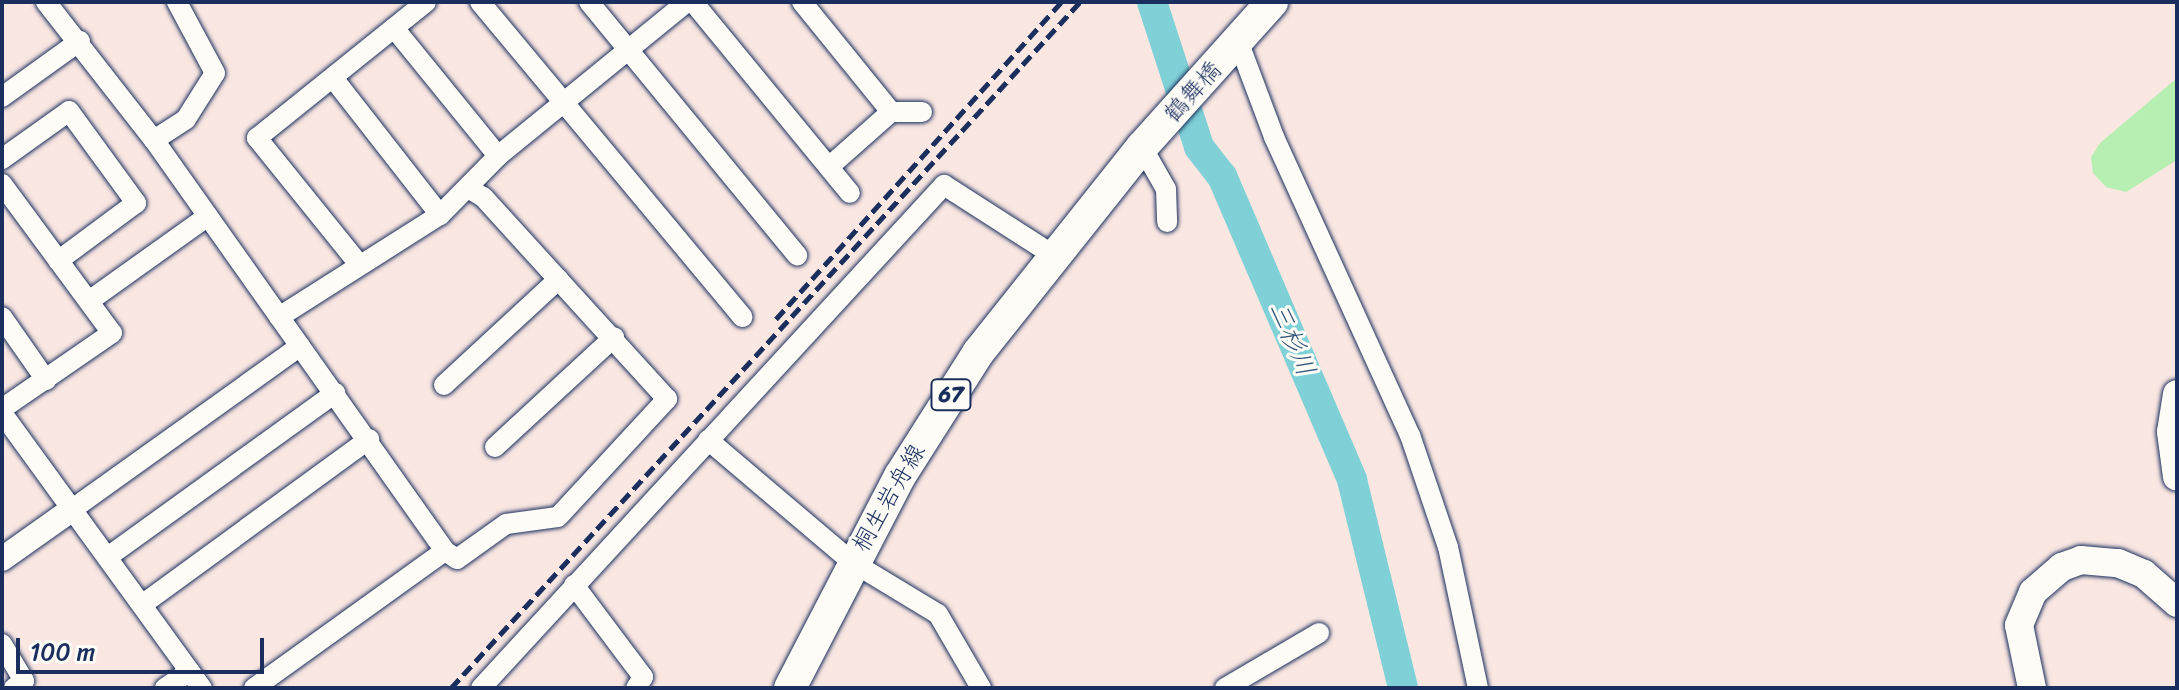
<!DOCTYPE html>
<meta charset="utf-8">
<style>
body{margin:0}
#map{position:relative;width:2179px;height:690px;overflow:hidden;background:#fae7e2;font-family:Sriracha,"Klee One",sans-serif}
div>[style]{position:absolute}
.green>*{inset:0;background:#b7efb2}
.river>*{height:30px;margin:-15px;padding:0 15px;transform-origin:15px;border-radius:15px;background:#7fd1d7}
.roads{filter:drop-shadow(0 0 2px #1b2f5e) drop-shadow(0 0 2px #1b2f5e)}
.minor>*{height:20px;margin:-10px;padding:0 10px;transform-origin:10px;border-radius:10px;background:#fdfcf7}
.tertiary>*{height:24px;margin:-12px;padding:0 12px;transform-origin:12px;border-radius:12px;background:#fdfcf7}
.secondary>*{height:28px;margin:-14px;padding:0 14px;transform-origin:14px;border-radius:14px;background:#fdfcf7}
.primary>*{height:32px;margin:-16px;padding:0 16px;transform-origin:16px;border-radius:16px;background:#fdfcf7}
.rail>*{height:5px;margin-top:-2.5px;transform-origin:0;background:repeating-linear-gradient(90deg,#1b2f5e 0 12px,transparent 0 18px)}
span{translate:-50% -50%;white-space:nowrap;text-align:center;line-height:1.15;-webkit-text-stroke:6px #fdfcf7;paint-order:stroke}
.shield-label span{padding:2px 6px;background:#fdfcf7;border:2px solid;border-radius:6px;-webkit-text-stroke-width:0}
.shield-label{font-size:22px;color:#1b2f5e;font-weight:700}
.street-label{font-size:24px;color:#1b2f5e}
.water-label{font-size:26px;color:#34587c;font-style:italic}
.frame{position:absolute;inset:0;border:4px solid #1b2f5e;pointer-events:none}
.scale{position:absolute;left:16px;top:638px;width:248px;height:36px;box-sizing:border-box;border:4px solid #1b2f5e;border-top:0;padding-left:10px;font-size:24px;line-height:28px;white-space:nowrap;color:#1b2f5e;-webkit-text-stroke:6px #fdfcf7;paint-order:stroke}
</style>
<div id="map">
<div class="green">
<i style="clip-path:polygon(2177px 78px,2177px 160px,2126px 192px,2106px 187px,2093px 173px,2091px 157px,2100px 143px)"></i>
</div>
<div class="river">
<i style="left:1152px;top:2px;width:152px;rotate:72deg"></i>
<i style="left:1199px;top:147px;width:37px;rotate:52deg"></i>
<i style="left:1222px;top:176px;width:331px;rotate:66.8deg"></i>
<i style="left:1352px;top:480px;width:214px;rotate:76.2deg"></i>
</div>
<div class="roads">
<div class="minor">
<i style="left:46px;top:2px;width:175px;rotate:52deg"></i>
<i style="left:154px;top:140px;width:504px;rotate:54.7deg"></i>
<i style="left:445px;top:551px;width:14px;rotate:34deg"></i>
<i style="left:457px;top:559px;width:60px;rotate:-35.5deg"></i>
<i style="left:506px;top:524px;width:52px;rotate:-7.7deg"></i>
<i style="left:558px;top:517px;width:161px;rotate:-47.3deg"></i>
<i style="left:667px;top:399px;width:273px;rotate:-132.3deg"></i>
<i style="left:483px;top:197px;width:17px;rotate:-149deg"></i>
<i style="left:480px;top:2px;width:410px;rotate:50.2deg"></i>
<i style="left:589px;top:2px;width:328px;rotate:50.6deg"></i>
<i style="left:693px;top:2px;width:247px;rotate:50.6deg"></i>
<i style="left:802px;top:2px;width:141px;rotate:51deg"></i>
<i style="left:394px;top:28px;width:165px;rotate:50.9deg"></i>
<i style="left:1238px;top:41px;width:103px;rotate:69.4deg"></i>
<i style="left:1274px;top:137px;width:328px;rotate:65.5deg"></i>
<i style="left:1410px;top:435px;width:118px;rotate:71.3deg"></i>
<i style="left:1448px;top:547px;width:144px;rotate:78deg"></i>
<i style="left:333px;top:78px;width:174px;rotate:52deg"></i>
<i style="left:2px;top:97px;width:96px;rotate:-35.7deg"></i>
<i style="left:154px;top:140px;width:38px;rotate:-33deg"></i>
<i style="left:186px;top:119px;width:54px;rotate:-57.8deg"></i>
<i style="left:215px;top:73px;width:81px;rotate:-118.2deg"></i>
<i style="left:1142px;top:147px;width:48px;rotate:60.3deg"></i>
<i style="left:1166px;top:189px;width:33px;rotate:88deg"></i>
<i style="left:2px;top:159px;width:82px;rotate:-35.6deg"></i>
<i style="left:69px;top:111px;width:114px;rotate:53.9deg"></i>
<i style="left:136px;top:203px;width:97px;rotate:143.4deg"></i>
<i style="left:830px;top:166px;width:81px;rotate:-41.5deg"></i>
<i style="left:891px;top:112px;width:31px"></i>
<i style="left:2px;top:184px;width:185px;rotate:53.6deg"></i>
<i style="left:112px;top:333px;width:134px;rotate:145.4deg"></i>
<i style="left:358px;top:263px;width:161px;rotate:-128.9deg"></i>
<i style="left:257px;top:138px;width:217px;rotate:-38.8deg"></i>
<i style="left:89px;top:301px;width:146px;rotate:-35.5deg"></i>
<i style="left:2px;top:317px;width:77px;rotate:55.1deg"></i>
<i style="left:279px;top:317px;width:191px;rotate:-32.4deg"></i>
<i style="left:440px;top:215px;width:83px;rotate:-45.5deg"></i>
<i style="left:498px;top:156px;width:244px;rotate:-39.2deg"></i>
<i style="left:444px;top:385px;width:156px;rotate:-42.7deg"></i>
<i style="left:2px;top:413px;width:340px;rotate:54deg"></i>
<i style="left:708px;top:440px;width:189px;rotate:40.3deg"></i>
<i style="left:852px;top:562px;width:100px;rotate:31.2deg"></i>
<i style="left:938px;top:614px;width:86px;rotate:59.8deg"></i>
<i style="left:495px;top:447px;width:162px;rotate:-42.7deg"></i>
<i style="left:74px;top:508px;width:278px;rotate:-35.6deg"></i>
<i style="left:109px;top:556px;width:279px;rotate:-35.8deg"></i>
<i style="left:574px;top:585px;width:115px;rotate:53.1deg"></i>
<i style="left:643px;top:677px;width:13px;rotate:122deg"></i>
<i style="left:143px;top:604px;width:280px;rotate:-36.1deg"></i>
<i style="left:2px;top:644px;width:43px;rotate:59.3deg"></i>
<i style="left:24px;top:681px;width:12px;rotate:145deg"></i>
<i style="left:165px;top:688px;width:30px;rotate:-34deg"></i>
<i style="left:254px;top:688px;width:235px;rotate:-35.7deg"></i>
<i style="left:481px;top:688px;width:684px;rotate:-47.37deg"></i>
<i style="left:944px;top:185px;width:130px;rotate:32.7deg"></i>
<i style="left:1225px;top:688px;width:109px;rotate:-30.3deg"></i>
</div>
<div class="tertiary">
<i style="left:2px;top:559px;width:88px;rotate:-35.3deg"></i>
</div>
<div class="secondary">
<i style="left:2177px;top:394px;width:38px;rotate:99deg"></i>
<i style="left:2171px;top:432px;width:45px;rotate:82.4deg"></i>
<i style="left:2032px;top:688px;width:64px;rotate:-101.7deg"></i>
<i style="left:2019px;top:625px;width:36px;rotate:-67deg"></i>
<i style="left:2033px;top:592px;width:38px;rotate:-41deg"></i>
<i style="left:2062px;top:567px;width:20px;rotate:-20deg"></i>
<i style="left:2081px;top:560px;width:37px;rotate:5deg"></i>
<i style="left:2118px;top:563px;width:28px;rotate:23deg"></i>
<i style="left:2144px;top:574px;width:44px;rotate:41.3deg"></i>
</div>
<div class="primary">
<i style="left:790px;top:688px;width:239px;rotate:-62.6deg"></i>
<i style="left:900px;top:476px;width:146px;rotate:-57.6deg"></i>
<i style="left:978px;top:353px;width:263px;rotate:-51.5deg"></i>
<i style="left:1142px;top:147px;width:195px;rotate:-48.1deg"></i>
</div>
</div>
<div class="rail">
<i style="left:776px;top:319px;width:426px;rotate:-48deg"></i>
<i style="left:451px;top:688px;width:931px;rotate:-47.48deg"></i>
</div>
<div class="shield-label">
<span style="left:951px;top:395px">67</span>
</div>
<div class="street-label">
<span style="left:1193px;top:92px;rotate:-48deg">鶴舞橋</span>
<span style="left:889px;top:498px;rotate:-60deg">桐生岩舟線</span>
</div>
<div class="water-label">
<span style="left:1292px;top:339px;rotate:67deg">三杉川</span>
</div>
<div class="frame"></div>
<div class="scale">100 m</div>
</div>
